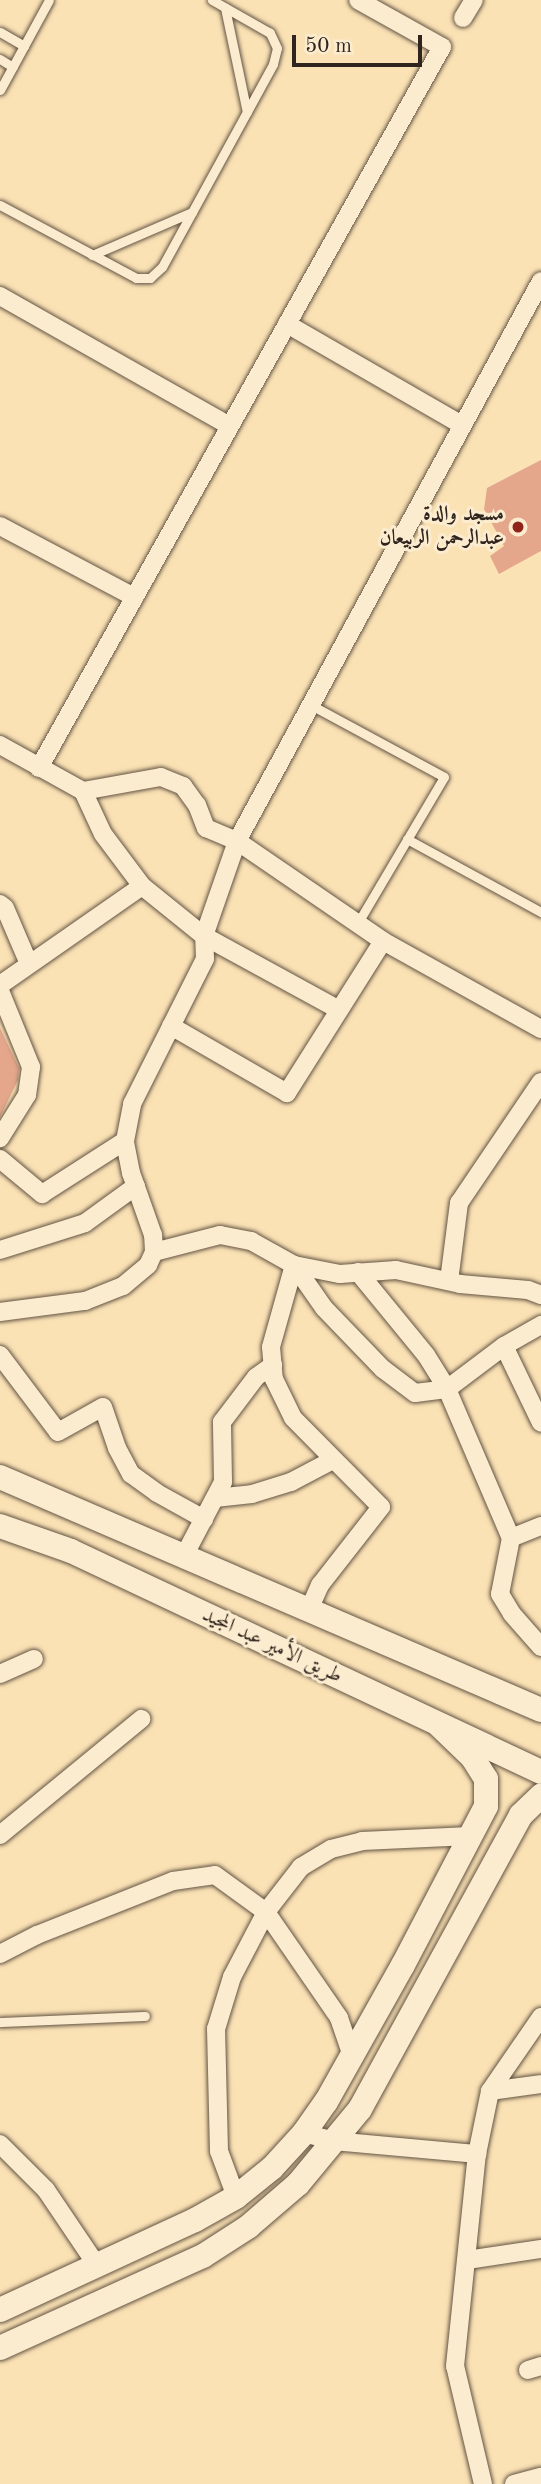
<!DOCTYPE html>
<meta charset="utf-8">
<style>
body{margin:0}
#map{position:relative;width:541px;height:2484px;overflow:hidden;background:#fbe2b5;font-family:"Old Standard TT",Amiri,serif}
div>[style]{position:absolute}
.building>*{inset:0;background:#e5a78b}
.roads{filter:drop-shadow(0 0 2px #635444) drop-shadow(0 0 2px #635444)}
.lane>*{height:9px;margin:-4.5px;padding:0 4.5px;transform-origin:4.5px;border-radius:4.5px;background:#fceccf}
.street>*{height:18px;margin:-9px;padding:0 9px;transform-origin:9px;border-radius:9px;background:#fceccf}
.secondary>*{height:24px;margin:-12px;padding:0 12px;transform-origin:12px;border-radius:12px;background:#fceccf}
.dots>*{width:19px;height:19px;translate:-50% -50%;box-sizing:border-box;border:4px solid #fceccf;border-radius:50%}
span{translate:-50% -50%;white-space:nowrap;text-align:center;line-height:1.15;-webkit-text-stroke:6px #fceccf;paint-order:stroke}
.poi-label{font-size:21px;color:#30251e;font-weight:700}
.right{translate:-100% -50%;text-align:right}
.street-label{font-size:21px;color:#30251e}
.scale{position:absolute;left:292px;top:35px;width:130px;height:32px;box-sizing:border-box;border:4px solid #30251e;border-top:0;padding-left:9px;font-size:21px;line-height:24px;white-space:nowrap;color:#30251e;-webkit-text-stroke:5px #fceccf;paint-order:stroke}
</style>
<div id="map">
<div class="building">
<i style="clip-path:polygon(541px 460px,541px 551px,499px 574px,490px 556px,504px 546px,484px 509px,487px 488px)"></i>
<i style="clip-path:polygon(0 1028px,19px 1068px,18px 1080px,0 1117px)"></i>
</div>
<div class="roads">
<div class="lane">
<i style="left:225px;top:8px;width:106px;rotate:78.1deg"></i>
<i style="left:0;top:32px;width:28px;rotate:30deg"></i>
<i style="left:0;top:59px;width:15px;rotate:32deg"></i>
<i style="left:0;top:90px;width:102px;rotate:-61.4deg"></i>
<i style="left:0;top:205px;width:154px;rotate:28.2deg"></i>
<i style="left:136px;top:278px;width:14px"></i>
<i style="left:150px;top:278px;width:16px;rotate:-43deg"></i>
<i style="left:162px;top:267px;width:231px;rotate:-61.3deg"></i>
<i style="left:273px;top:64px;width:16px;rotate:-76deg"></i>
<i style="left:277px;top:48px;width:17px;rotate:-115deg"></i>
<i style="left:270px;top:33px;width:67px;rotate:-150.4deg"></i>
<i style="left:92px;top:255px;width:109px;rotate:-23.3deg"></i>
<i style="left:311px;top:705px;width:151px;rotate:28.4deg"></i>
<i style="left:444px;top:777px;width:171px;rotate:120.6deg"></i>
<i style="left:407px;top:839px;width:153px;rotate:28.6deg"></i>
<i style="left:0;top:2022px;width:145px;rotate:-2.4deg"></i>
</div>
<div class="street">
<i style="left:463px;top:18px;width:21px;rotate:-59deg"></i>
<i style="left:0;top:296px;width:264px;rotate:29.5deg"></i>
<i style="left:287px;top:324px;width:202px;rotate:30deg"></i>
<i style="left:0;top:526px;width:152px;rotate:27.9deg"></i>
<i style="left:0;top:745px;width:95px;rotate:29deg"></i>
<i style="left:83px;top:791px;width:79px;rotate:-10.2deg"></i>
<i style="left:161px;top:777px;width:24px;rotate:22deg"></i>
<i style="left:183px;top:786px;width:24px;rotate:54deg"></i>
<i style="left:197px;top:805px;width:25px;rotate:69deg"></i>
<i style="left:206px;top:828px;width:34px;rotate:23deg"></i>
<i style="left:237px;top:841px;width:177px;rotate:34.4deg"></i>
<i style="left:383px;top:941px;width:180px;rotate:122.3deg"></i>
<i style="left:287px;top:1093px;width:134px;rotate:-150deg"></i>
<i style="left:39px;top:768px;width:826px;rotate:-60.8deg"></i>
<i style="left:442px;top:47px;width:96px;rotate:-150.8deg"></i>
<i style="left:83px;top:791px;width:47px;rotate:65.1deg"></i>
<i style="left:103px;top:834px;width:65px;rotate:53.1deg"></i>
<i style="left:142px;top:886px;width:80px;rotate:38.9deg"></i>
<i style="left:204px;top:936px;width:154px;rotate:28.7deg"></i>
<i style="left:0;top:904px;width:6px;rotate:39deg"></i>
<i style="left:5px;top:908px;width:61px;rotate:66.8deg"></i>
<i style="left:383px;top:941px;width:181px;rotate:29.1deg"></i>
<i style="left:0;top:985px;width:173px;rotate:-34.9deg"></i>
<i style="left:0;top:991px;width:82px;rotate:67.8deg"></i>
<i style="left:31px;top:1067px;width:28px;rotate:98deg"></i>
<i style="left:27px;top:1095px;width:51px;rotate:122.1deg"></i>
<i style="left:0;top:1159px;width:55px;rotate:39.8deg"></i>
<i style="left:42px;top:1194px;width:98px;rotate:-32.6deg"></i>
<i style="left:0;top:1250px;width:89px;rotate:-17.6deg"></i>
<i style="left:85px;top:1223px;width:63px;rotate:-36deg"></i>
<i style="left:154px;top:1252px;width:68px;rotate:-14.4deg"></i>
<i style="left:220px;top:1235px;width:32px;rotate:11deg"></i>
<i style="left:251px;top:1241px;width:49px;rotate:29.2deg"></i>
<i style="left:294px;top:1265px;width:47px;rotate:11.1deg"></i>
<i style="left:340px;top:1274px;width:56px;rotate:-4.1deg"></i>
<i style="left:396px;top:1270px;width:66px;rotate:12.3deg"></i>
<i style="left:460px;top:1284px;width:68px;rotate:5deg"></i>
<i style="left:528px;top:1290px;width:14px;rotate:21deg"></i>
<i style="left:294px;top:1265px;width:85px;rotate:105.7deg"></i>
<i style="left:271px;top:1347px;width:32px;rotate:85deg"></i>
<i style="left:274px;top:1379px;width:43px;rotate:64deg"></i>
<i style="left:293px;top:1418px;width:125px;rotate:45.3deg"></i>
<i style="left:381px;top:1507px;width:99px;rotate:128deg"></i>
<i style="left:320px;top:1585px;width:27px;rotate:114deg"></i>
<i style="left:294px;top:1265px;width:52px;rotate:55.1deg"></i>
<i style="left:324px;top:1308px;width:85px;rotate:46deg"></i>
<i style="left:383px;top:1369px;width:40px;rotate:37deg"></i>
<i style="left:415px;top:1393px;width:32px;rotate:-7deg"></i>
<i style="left:447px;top:1389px;width:71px;rotate:-37deg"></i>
<i style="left:504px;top:1346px;width:43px;rotate:-29.6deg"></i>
<i style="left:358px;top:1272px;width:107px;rotate:50.7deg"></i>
<i style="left:426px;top:1355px;width:40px;rotate:58deg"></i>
<i style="left:447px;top:1389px;width:162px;rotate:66.8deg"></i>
<i style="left:511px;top:1538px;width:57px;rotate:101.1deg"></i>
<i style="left:500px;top:1594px;width:23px;rotate:59deg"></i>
<i style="left:512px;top:1614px;width:44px;rotate:48.7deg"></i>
<i style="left:449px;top:1281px;width:79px;rotate:-82.7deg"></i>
<i style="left:459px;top:1203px;width:146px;rotate:-55.9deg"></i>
<i style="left:0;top:1312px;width:86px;rotate:-7.4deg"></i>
<i style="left:85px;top:1301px;width:41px;rotate:-21.5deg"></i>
<i style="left:123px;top:1286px;width:33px;rotate:-40deg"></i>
<i style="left:148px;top:1265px;width:14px;rotate:-65deg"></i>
<i style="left:154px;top:1252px;width:17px;rotate:-93deg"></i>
<i style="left:153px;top:1235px;width:66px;rotate:-109.5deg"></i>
<i style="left:131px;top:1173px;width:33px;rotate:-101deg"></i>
<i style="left:125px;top:1141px;width:38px;rotate:-79deg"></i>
<i style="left:132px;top:1104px;width:162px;rotate:-63.3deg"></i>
<i style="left:205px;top:959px;width:23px;rotate:-92deg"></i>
<i style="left:204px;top:936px;width:101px;rotate:-70.8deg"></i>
<i style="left:237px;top:841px;width:637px;rotate:-61.5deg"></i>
<i style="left:504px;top:1346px;width:85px;rotate:64.3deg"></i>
<i style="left:0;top:1355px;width:96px;rotate:53deg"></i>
<i style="left:58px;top:1432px;width:51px;rotate:-29.1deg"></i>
<i style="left:103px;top:1407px;width:43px;rotate:71.1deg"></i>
<i style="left:117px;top:1448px;width:30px;rotate:62deg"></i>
<i style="left:131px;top:1474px;width:32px;rotate:36deg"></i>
<i style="left:157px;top:1493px;width:54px;rotate:29deg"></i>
<i style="left:215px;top:1498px;width:37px;rotate:-6deg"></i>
<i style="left:252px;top:1494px;width:41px;rotate:-17.1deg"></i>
<i style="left:291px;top:1482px;width:45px;rotate:-27.7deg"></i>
<i style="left:511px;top:1538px;width:32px;rotate:-22deg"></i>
<i style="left:184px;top:1556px;width:84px;rotate:-62.2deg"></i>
<i style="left:223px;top:1482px;width:60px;rotate:-91deg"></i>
<i style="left:222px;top:1422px;width:56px;rotate:-52.9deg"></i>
<i style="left:256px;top:1377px;width:21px;rotate:-35deg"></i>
<i style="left:0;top:1674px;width:37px;rotate:-24deg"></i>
<i style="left:0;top:1835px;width:183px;rotate:-39.4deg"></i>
<i style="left:0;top:1954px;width:42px;rotate:-27.2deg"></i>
<i style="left:37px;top:1935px;width:146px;rotate:-21.7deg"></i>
<i style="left:173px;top:1881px;width:42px;rotate:-8.1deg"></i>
<i style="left:215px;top:1875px;width:63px;rotate:36deg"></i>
<i style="left:266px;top:1912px;width:129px;rotate:55.4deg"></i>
<i style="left:339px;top:2018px;width:40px;rotate:71.1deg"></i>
<i style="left:490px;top:2091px;width:51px;rotate:-7.8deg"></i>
<i style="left:304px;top:2133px;width:31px;rotate:15deg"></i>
<i style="left:334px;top:2141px;width:144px;rotate:5.2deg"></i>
<i style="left:0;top:2144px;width:65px;rotate:45deg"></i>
<i style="left:46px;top:2190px;width:89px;rotate:56deg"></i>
<i style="left:236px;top:2197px;width:49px;rotate:-110.3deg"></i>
<i style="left:219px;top:2151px;width:122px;rotate:-91.4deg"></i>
<i style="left:216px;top:2029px;width:54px;rotate:-72.9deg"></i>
<i style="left:232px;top:1977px;width:73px;rotate:-62.4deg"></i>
<i style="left:266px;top:1912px;width:57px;rotate:-52.1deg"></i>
<i style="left:301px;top:1867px;width:35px;rotate:-31deg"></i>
<i style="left:331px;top:1849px;width:32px;rotate:-14deg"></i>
<i style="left:362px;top:1841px;width:108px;rotate:-2.7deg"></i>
<i style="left:467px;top:2260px;width:75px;rotate:-8.5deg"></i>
<i style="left:528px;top:2370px;width:14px;rotate:-17deg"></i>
<i style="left:483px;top:2484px;width:121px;rotate:-103.3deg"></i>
<i style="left:455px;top:2366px;width:213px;rotate:-84.1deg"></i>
<i style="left:477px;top:2154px;width:64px;rotate:-78.3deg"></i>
<i style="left:490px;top:2091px;width:90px;rotate:-55.4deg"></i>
<i style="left:514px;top:2484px;width:28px;rotate:-15deg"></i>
</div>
<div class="secondary">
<i style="left:0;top:1477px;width:589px;rotate:23.3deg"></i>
<i style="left:0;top:1526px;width:75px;rotate:19.4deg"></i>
<i style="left:71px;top:1551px;width:519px;rotate:25.18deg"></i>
<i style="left:0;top:2310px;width:215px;rotate:-24.8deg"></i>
<i style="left:195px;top:2220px;width:47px;rotate:-29.3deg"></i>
<i style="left:236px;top:2197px;width:46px;rotate:-38.9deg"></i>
<i style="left:272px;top:2168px;width:47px;rotate:-47.6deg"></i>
<i style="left:304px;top:2133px;width:38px;rotate:-55deg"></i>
<i style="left:326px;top:2102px;width:157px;rotate:-60.7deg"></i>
<i style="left:403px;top:1965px;width:179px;rotate:-62.4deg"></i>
<i style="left:486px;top:1806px;width:27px;rotate:-90deg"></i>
<i style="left:486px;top:1779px;width:25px;rotate:-122deg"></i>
<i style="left:473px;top:1758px;width:47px;rotate:-135.9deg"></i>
<i style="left:0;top:2348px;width:223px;rotate:-24.4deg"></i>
<i style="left:203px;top:2256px;width:54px;rotate:-32.8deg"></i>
<i style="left:248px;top:2227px;width:66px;rotate:-40.7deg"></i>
<i style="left:298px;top:2184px;width:97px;rotate:-50.4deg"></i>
<i style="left:360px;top:2109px;width:335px;rotate:-61.3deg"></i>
<i style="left:521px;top:1815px;width:28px;rotate:-44deg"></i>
</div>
</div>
<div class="dots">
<i style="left:518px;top:527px;background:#8f2418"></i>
</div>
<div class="poi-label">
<span class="right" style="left:504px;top:527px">مسجد والدة<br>عبدالرحمن الربيعان</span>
</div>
<div class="street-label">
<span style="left:272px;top:1646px;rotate:25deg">طريق الأمير عبد المجيد</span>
</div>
<div class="scale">50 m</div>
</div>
